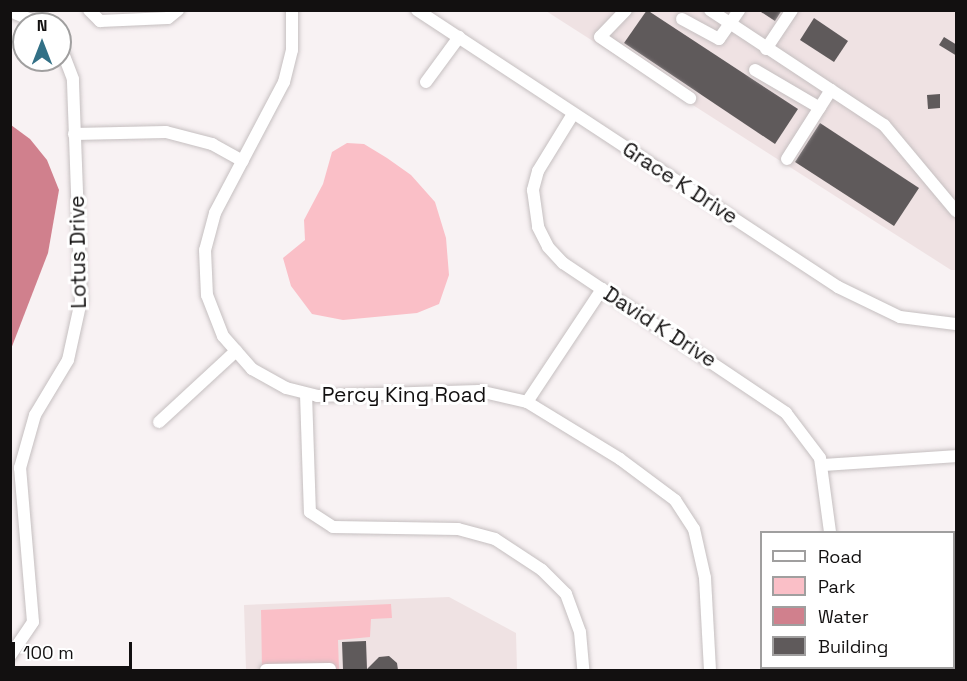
<!DOCTYPE html>
<style>
body{margin:0}
#map{position:relative;width:967px;height:681px;overflow:hidden;background:#f8f2f3;font-family:"Space Grotesk",sans-serif}
div>[style]{position:absolute}
.built>*{inset:0;background:#efe2e3}
.green>*{inset:0;background:#fabfc7}
.water>*{inset:0;background:#d0808d}
.building>*{inset:0;background:#5f5a5b}
.roads{filter:drop-shadow(0 0 2px #c5bfc0) drop-shadow(0 0 2px #c5bfc0)}
.minor>*{height:12px;margin:-6px;padding:0 6px;transform-origin:6px;border-radius:6px;background:#fff}
span{translate:-50% -50%;white-space:nowrap;text-align:center;line-height:1.15;-webkit-text-stroke:6px #fff;paint-order:stroke}
.street-label{font-size:21px;color:#121010}
.frame{position:absolute;inset:0;border:12px solid #121010;pointer-events:none}
.legend{position:absolute;left:760px;top:531px;width:195px;height:138px;box-sizing:border-box;background:#fff;border:2px solid #a09f9f;margin:0;padding:8px 10px;list-style:none;font-size:18px;color:#121010}
.legend li{display:flex;align-items:center;gap:12px;height:30px}
.legend b{width:30px;border:2px solid #a09f9f}
.north{position:absolute;left:12px;top:12px;width:60px;height:60px;box-sizing:border-box;background:#fff;border:2px solid #a09f9f;border-radius:50%;rotate:0deg;font-size:16px;font-weight:700;line-height:24px;text-align:center;color:#121010}
.north::after{content:'';display:block;margin:auto;width:21px;height:27px;background:#327086;clip-path:polygon(50% 0,100% 100%,50% 72%,0 100%)}
.scale{position:absolute;left:12px;top:642px;width:120px;height:27px;box-sizing:border-box;border:3px solid #121010;border-top:0;padding-left:8px;font-size:18px;line-height:21px;white-space:nowrap;color:#121010;-webkit-text-stroke:4px #fff;paint-order:stroke}
</style>
<div id="map">
<div class="built">
<i style="clip-path:polygon(546px 11px,956px 11px,956px 270px,951px 270px)"></i>
<i style="clip-path:polygon(954px 571px,956px 571px,956px 670px,908px 670px,954px 668px)"></i>
<i style="clip-path:polygon(449px 597px,516px 633px,517px 670px,246px 670px,244px 605px)"></i>
</div>
<div class="green">
<i style="clip-path:polygon(347px 143px,364px 144px,387px 158px,411px 175px,435px 202px,446px 238px,449px 275px,439px 304px,417px 313px,343px 320px,312px 314px,291px 286px,283px 258px,305px 240px,304px 220px,323px 184px,332px 152px)"></i>
<i style="clip-path:polygon(391px 604px,392px 618px,371px 619px,370px 637px,338px 640px,339px 670px,262px 670px,261px 610px)"></i>
</div>
<div class="water">
<i style="clip-path:polygon(11px 125px,30px 139px,47px 160px,59px 190px,48px 253px,11px 349px)"></i>
</div>
<div class="building">
<i style="clip-path:polygon(647px 10px,798px 109px,775px 144px,624px 43px)"></i>
<i style="clip-path:polygon(758px 10px,782px 10px,775px 21px)"></i>
<i style="clip-path:polygon(814px 18px,848px 41px,834px 62px,800px 40px)"></i>
<i style="clip-path:polygon(944px 37px,957px 45px,957px 56px,939px 45px)"></i>
<i style="clip-path:polygon(940px 94px,940px 108px,928px 109px,927px 95px)"></i>
<i style="clip-path:polygon(820px 123px,919px 188px,894px 226px,795px 162px)"></i>
<i style="clip-path:polygon(366px 641px,367px 669px,379px 657px,389px 656px,397px 663px,398px 670px,343px 670px,342px 642px)"></i>
</div>
<div class="roads">
<div class="minor">
<i style="left:89px;top:10px;width:16px;rotate:45deg"></i>
<i style="left:100px;top:21px;width:68px;rotate:-2.5deg"></i>
<i style="left:168px;top:18px;width:13px;rotate:-39deg"></i>
<i style="left:292px;top:10px;width:40px;rotate:90deg"></i>
<i style="left:292px;top:50px;width:33px;rotate:104deg"></i>
<i style="left:284px;top:82px;width:148px;rotate:117.8deg"></i>
<i style="left:215px;top:213px;width:38px;rotate:105deg"></i>
<i style="left:205px;top:250px;width:45px;rotate:87.5deg"></i>
<i style="left:207px;top:295px;width:44px;rotate:68.7deg"></i>
<i style="left:223px;top:336px;width:44px;rotate:48.7deg"></i>
<i style="left:252px;top:369px;width:39px;rotate:29deg"></i>
<i style="left:286px;top:388px;width:32px;rotate:14deg"></i>
<i style="left:317px;top:396px;width:162px;rotate:-1.8deg"></i>
<i style="left:479px;top:391px;width:49px;rotate:12.9deg"></i>
<i style="left:527px;top:402px;width:109px;rotate:31.5deg"></i>
<i style="left:620px;top:459px;width:69px;rotate:36.7deg"></i>
<i style="left:675px;top:500px;width:35px;rotate:57deg"></i>
<i style="left:694px;top:529px;width:50px;rotate:77.3deg"></i>
<i style="left:705px;top:578px;width:92px;rotate:86.9deg"></i>
<i style="left:417px;top:10px;width:504px;rotate:33.34deg"></i>
<i style="left:838px;top:287px;width:69px;rotate:25.8deg"></i>
<i style="left:900px;top:317px;width:56px;rotate:7.1deg"></i>
<i style="left:626px;top:10px;width:37px;rotate:134deg"></i>
<i style="left:600px;top:37px;width:109px;rotate:34.1deg"></i>
<i style="left:710px;top:10px;width:209px;rotate:33.5deg"></i>
<i style="left:884px;top:125px;width:112px;rotate:50.1deg"></i>
<i style="left:10px;top:11px;width:33px;rotate:23deg"></i>
<i style="left:682px;top:19px;width:42px;rotate:28.4deg"></i>
<i style="left:719px;top:39px;width:35px;rotate:-55deg"></i>
<i style="left:766px;top:49px;width:47px;rotate:-56.3deg"></i>
<i style="left:755px;top:70px;width:75px;rotate:30.3deg"></i>
<i style="left:426px;top:82px;width:56px;rotate:-53.7deg"></i>
<i style="left:573px;top:114px;width:67px;rotate:121.6deg"></i>
<i style="left:538px;top:171px;width:20px;rotate:105deg"></i>
<i style="left:533px;top:190px;width:37px;rotate:82deg"></i>
<i style="left:538px;top:227px;width:22px;rotate:63deg"></i>
<i style="left:548px;top:247px;width:22px;rotate:47deg"></i>
<i style="left:563px;top:263px;width:269px;rotate:33.9deg"></i>
<i style="left:786px;top:413px;width:56px;rotate:52.9deg"></i>
<i style="left:820px;top:458px;width:75px;rotate:82.3deg"></i>
<i style="left:74px;top:134px;width:92px;rotate:-1.2deg"></i>
<i style="left:166px;top:132px;width:48px;rotate:14.6deg"></i>
<i style="left:212px;top:144px;width:35px;rotate:29deg"></i>
<i style="left:787px;top:159px;width:82px;rotate:-57.5deg"></i>
<i style="left:306px;top:394px;width:118px;rotate:88.1deg"></i>
<i style="left:310px;top:512px;width:27px;rotate:33deg"></i>
<i style="left:333px;top:527px;width:125px;rotate:0.9deg"></i>
<i style="left:458px;top:529px;width:38px;rotate:15deg"></i>
<i style="left:495px;top:539px;width:56px;rotate:33.4deg"></i>
<i style="left:542px;top:570px;width:34px;rotate:45deg"></i>
<i style="left:566px;top:594px;width:40px;rotate:69.8deg"></i>
<i style="left:580px;top:632px;width:38px;rotate:85deg"></i>
<i style="left:527px;top:402px;width:136px;rotate:-56.4deg"></i>
<i style="left:159px;top:422px;width:105px;rotate:-42.7deg"></i>
<i style="left:822px;top:465px;width:134px;rotate:-3.8deg"></i>
<i style="left:954px;top:582px;width:2px"></i>
<i style="left:954px;top:639px;width:2px"></i>
<i style="left:10px;top:656px;width:41px;rotate:-55.9deg"></i>
<i style="left:33px;top:622px;width:155px;rotate:-94.8deg"></i>
<i style="left:20px;top:468px;width:55px;rotate:-74.2deg"></i>
<i style="left:35px;top:415px;width:64px;rotate:-59deg"></i>
<i style="left:68px;top:360px;width:60px;rotate:-77.6deg"></i>
<i style="left:81px;top:301px;width:222px;rotate:-92.1deg"></i>
<i style="left:73px;top:79px;width:36px;rotate:-111deg"></i>
<i style="left:835px;top:668px;width:2px;rotate:90deg"></i>
<i style="left:266px;top:670px;width:64px;rotate:-0.9deg"></i>
</div>
</div>
<div class="street-label">
<span style="left:680px;top:183px;rotate:33deg">Grace K Drive</span>
<span style="left:78px;top:252px;rotate:-91deg">Lotus Drive</span>
<span style="left:660px;top:327px;rotate:33deg">David K Drive</span>
<span style="left:404px;top:395px">Percy King Road</span>
</div>
<div class="frame"></div>
<ul class="legend">
<li><b style="height:8px;background:#fff"></b>Road</li>
<li><b style="height:16px;background:#fabfc7"></b>Park</li>
<li><b style="height:16px;background:#d0808d"></b>Water</li>
<li><b style="height:16px;background:#5f5a5b"></b>Building</li>
</ul>
<div class="north">N</div>
<div class="scale">100 m</div>
</div>
